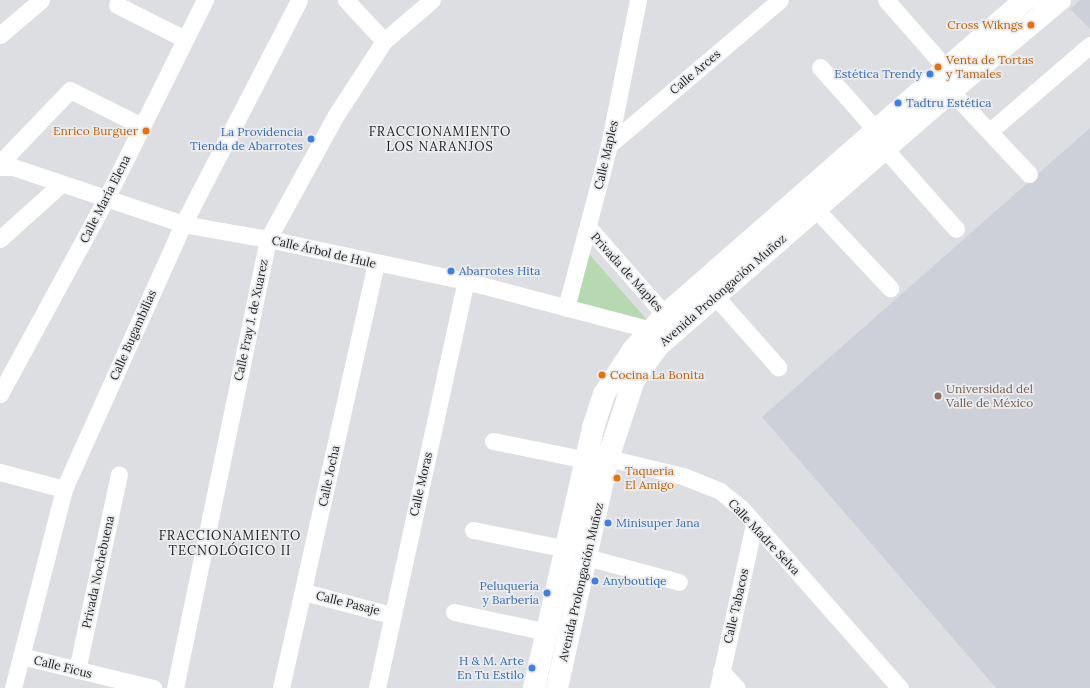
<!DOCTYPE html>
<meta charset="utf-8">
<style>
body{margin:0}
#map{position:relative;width:1090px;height:688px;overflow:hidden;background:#dddee1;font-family:Lora,serif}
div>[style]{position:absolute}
.built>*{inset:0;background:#cdd0d9}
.green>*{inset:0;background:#b6d9b2}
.street>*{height:17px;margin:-8.5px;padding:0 8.5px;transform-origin:8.5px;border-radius:8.5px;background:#fff}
.secondary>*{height:22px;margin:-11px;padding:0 11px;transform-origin:11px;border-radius:11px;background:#fff}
.dots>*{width:11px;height:11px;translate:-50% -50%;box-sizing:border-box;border:2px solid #ebecee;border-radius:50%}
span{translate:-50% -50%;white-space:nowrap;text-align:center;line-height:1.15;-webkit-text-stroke:3.5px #ebecee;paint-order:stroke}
.food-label{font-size:12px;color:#c56008}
.right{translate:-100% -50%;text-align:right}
.left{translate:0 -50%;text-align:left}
.street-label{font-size:12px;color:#242425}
.shop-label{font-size:12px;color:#366cbe}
.education-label{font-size:12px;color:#785e54}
.neighbourhood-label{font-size:13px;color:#242425;letter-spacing:1px}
</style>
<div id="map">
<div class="built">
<i style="clip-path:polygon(1080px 0,1090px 0,1090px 29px,1070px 9px)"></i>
<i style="clip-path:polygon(1090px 128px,1090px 688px,996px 688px,762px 417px)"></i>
</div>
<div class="green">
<i style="clip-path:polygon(588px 253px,649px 322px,575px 305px)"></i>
</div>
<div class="street">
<i style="left:346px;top:0;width:56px;rotate:47.2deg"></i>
<i style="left:886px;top:0;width:91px;rotate:48.6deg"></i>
<i style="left:1038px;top:0;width:15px;rotate:48deg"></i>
<i style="left:117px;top:5px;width:76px;rotate:26.6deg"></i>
<i style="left:0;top:35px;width:54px;rotate:-40.5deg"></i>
<i style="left:820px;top:67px;width:84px;rotate:48.4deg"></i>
<i style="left:951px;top:91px;width:114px;rotate:46.8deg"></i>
<i style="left:990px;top:131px;width:132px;rotate:-40.7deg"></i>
<i style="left:609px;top:145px;width:224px;rotate:-40.3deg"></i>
<i style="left:885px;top:149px;width:107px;rotate:48.4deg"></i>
<i style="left:0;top:163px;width:101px;rotate:-46.2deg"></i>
<i style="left:70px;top:90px;width:80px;rotate:26.6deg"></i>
<i style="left:0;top:167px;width:13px"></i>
<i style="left:13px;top:167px;width:179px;rotate:18.5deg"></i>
<i style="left:183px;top:224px;width:86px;rotate:10deg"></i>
<i style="left:268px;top:239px;width:202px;rotate:12deg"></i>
<i style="left:466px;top:281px;width:191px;rotate:14.8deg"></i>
<i style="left:808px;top:201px;width:120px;rotate:46.7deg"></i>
<i style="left:589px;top:228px;width:116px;rotate:48.9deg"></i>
<i style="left:0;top:239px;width:81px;rotate:-42deg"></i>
<i style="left:716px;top:297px;width:94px;rotate:48.5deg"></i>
<i style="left:566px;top:308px;width:169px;rotate:-75.2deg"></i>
<i style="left:609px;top:145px;width:148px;rotate:-78.7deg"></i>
<i style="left:0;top:394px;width:224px;rotate:-61.5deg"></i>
<i style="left:107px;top:197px;width:220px;rotate:-63.6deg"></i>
<i style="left:493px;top:441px;width:95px;rotate:11.5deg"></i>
<i style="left:586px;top:460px;width:22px;rotate:-5deg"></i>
<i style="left:608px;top:458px;width:77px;rotate:13.5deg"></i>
<i style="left:683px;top:476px;width:40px;rotate:22deg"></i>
<i style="left:720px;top:491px;width:28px;rotate:39deg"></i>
<i style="left:742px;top:509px;width:239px;rotate:48.6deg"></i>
<i style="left:0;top:472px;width:66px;rotate:14.9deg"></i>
<i style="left:473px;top:530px;width:96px;rotate:11.4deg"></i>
<i style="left:586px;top:557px;width:96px;rotate:15deg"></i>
<i style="left:304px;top:592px;width:90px;rotate:14.8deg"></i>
<i style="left:454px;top:612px;width:95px;rotate:12.1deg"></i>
<i style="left:21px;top:656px;width:136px;rotate:13.6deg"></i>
<i style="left:77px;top:670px;width:200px;rotate:-77.9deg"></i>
<i style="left:721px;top:671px;width:23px;rotate:47deg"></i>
<i style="left:13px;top:688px;width:205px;rotate:-75.6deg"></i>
<i style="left:64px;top:489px;width:290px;rotate:-65.8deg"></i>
<i style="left:183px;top:224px;width:252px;rotate:-62.6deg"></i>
<i style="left:175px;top:688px;width:459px;rotate:-78.3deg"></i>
<i style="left:268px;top:239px;width:141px;rotate:-61.3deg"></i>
<i style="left:336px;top:115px;width:88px;rotate:-57deg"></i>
<i style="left:384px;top:41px;width:63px;rotate:-40.5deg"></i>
<i style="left:281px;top:688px;width:435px;rotate:-77.4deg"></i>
<i style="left:377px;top:688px;width:417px;rotate:-77.7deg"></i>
<i style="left:718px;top:688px;width:168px;rotate:-77.6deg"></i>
</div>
<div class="secondary">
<i style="left:534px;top:688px;width:267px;rotate:-77.2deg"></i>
<i style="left:593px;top:428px;width:36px;rotate:-72deg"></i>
<i style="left:604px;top:394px;width:53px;rotate:-56.6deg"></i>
<i style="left:633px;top:350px;width:47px;rotate:-47.6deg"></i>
<i style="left:665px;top:315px;width:478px;rotate:-41.2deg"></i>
<i style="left:557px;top:688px;width:236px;rotate:-77.5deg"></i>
<i style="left:608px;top:458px;width:82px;rotate:-71.6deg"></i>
<i style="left:634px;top:380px;width:42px;rotate:-54.8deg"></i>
<i style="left:658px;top:346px;width:388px;rotate:-41deg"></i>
<i style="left:951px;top:91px;width:142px;rotate:-39.9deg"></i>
</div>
<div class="dots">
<i style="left:1031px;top:25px;background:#e8710a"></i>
<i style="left:938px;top:67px;background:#e8710a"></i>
<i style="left:930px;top:74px;background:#3f7fe0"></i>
<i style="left:898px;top:103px;background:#3f7fe0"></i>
<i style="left:146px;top:131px;background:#e8710a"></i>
<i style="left:311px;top:139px;background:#3f7fe0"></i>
<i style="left:451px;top:271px;background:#3f7fe0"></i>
<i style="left:602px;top:375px;background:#e8710a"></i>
<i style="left:938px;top:396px;background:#8d6e63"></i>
<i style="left:617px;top:478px;background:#e8710a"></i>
<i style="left:608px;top:523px;background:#3f7fe0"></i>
<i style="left:595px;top:581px;background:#3f7fe0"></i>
<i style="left:547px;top:593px;background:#3f7fe0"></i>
<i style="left:532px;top:668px;background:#3f7fe0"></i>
</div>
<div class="food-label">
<span class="right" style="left:1023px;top:25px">Cross Wikngs</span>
<span class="left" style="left:946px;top:67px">Venta de Tortas<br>y Tamales</span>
<span class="right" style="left:138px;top:131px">Enrico Burguer</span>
<span class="left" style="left:610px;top:375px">Cocina La Bonita</span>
<span class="left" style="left:625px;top:478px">Taqueria<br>El Amigo</span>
</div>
<div class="street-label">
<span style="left:695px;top:72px;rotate:-40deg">Calle Arces</span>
<span style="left:606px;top:155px;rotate:-77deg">Calle Maples</span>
<span style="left:105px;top:199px;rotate:-63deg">Calle María Elena</span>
<span style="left:324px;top:252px;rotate:13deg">Calle Árbol de Hule</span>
<span style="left:627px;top:272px;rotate:48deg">Privada de Maples</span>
<span style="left:723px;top:290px;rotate:-41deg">Avenida Prolongación Muñoz</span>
<span style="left:251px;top:320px;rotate:-78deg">Calle Fray J. de Xuarez</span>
<span style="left:133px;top:335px;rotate:-66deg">Calle Bugambilias</span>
<span style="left:329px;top:476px;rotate:-78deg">Calle Jocha</span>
<span style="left:421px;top:484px;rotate:-77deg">Calle Moras</span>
<span style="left:764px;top:537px;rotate:47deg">Calle Madre Selva</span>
<span style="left:98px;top:572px;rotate:-78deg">Privada Nochebuena</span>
<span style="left:581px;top:582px;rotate:-77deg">Avenida Prolongación Muñoz</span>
<span style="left:348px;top:603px;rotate:14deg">Calle Pasaje</span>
<span style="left:736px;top:606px;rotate:-77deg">Calle Tabacos</span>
<span style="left:63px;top:667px;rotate:14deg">Calle Ficus</span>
</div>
<div class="shop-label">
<span class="right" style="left:922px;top:74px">Estética Trendy</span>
<span class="left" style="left:906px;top:103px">Tadtru Estética</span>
<span class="right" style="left:303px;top:139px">La Providencia<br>Tienda de Abarrotes</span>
<span class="left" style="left:459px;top:271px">Abarrotes Hita</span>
<span class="left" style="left:616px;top:523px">Minisuper Jana</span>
<span class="left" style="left:603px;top:581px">Anyboutiqe</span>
<span class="right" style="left:539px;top:593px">Peluquería<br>y Barbería</span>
<span class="right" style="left:524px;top:668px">H &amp; M. Arte<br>En Tu Estilo</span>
</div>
<div class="education-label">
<span class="left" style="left:946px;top:396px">Universidad del<br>Valle de México</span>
</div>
<div class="neighbourhood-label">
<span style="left:440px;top:140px">FRACCIONAMIENTO<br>LOS NARANJOS</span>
<span style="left:230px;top:544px">FRACCIONAMIENTO<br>TECNOLÓGICO II</span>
</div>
</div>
